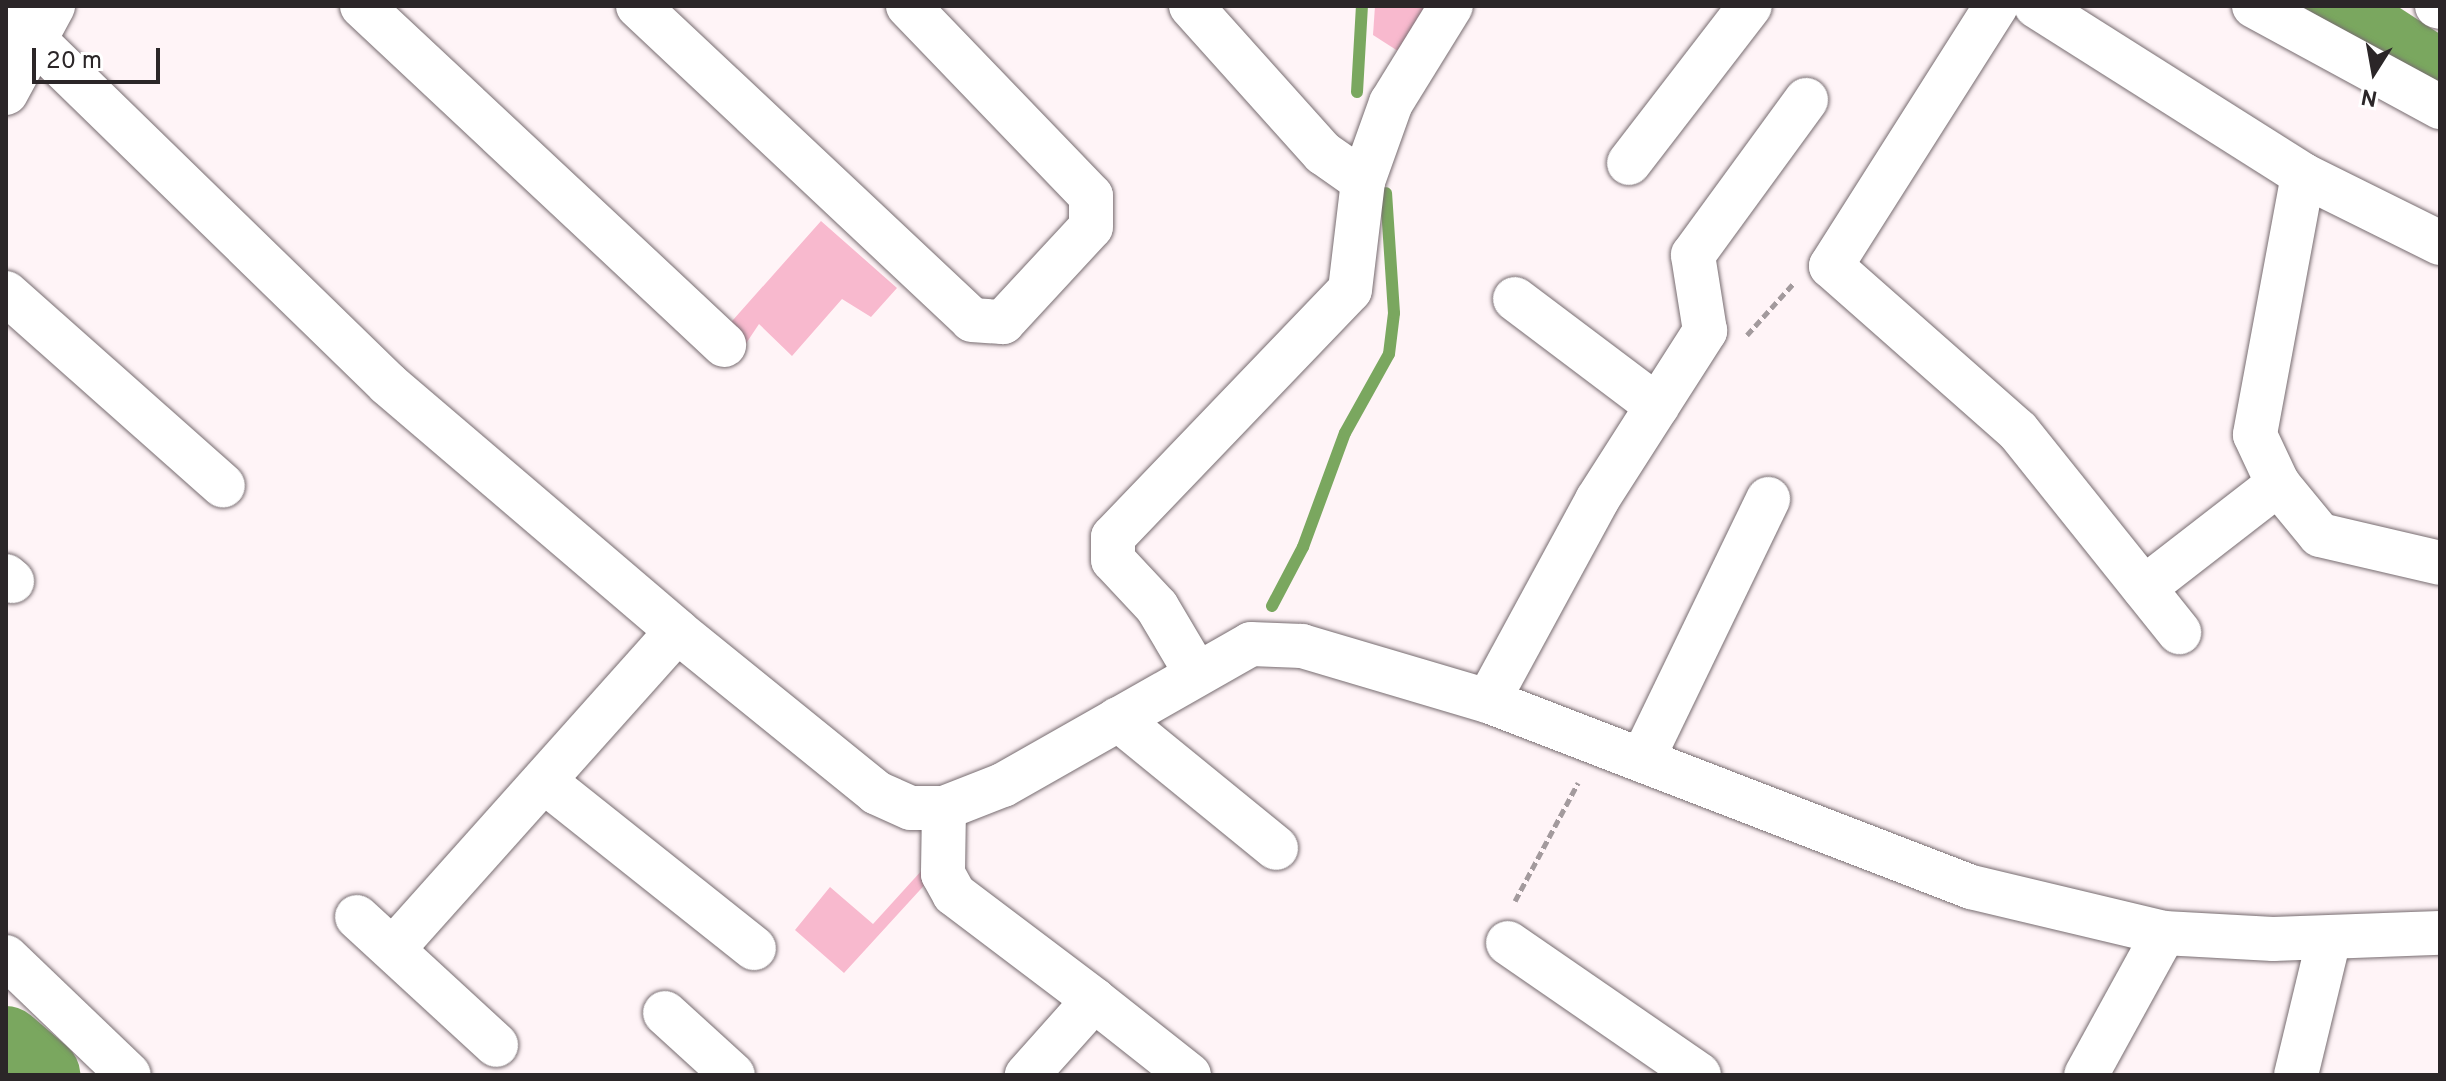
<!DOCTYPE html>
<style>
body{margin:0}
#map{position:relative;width:2446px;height:1081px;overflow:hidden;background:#fff4f7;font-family:Overpass,sans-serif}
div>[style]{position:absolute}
.green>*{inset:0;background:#f8b9ce}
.water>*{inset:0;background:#7aa75f}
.stream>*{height:12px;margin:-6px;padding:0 6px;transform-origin:6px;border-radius:6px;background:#7aa75f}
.river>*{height:76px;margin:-38px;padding:0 38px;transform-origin:38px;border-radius:38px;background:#7aa75f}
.path>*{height:5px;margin-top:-2.5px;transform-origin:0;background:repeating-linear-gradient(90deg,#a39a9d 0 8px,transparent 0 12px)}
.roads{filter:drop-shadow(0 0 2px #776c70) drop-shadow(0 0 2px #776c70)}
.minor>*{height:44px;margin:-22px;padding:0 22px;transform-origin:22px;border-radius:22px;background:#fff}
.tertiary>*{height:44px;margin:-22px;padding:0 22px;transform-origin:22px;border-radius:22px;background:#fff}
.primary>*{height:44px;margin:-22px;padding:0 22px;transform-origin:22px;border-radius:22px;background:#fff}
span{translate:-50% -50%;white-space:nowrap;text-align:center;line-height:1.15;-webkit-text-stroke:6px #fff;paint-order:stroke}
.frame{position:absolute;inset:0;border:8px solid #2b2628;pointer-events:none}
.north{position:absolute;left:2334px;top:32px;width:80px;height:80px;-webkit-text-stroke:6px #fff;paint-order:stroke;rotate:191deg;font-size:22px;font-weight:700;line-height:32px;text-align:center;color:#2b2628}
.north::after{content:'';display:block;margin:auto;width:28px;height:36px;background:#2b2628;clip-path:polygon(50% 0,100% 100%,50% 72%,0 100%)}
.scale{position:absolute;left:32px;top:48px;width:128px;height:36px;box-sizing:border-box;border:4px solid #2b2628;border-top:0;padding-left:10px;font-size:24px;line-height:28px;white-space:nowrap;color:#2b2628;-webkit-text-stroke:6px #fff;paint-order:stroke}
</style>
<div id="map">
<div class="green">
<i style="clip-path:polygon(1375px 6px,1432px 6px,1401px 53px,1373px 35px)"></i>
<i style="clip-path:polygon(821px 221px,897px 288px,871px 317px,842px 299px,792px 356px,759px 324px,741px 351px,725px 329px)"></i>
<i style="clip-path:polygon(933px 858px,930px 879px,844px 973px,795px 930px,830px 887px,873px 924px)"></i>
</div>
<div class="water">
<i style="clip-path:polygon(2301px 6px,2397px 6px,2440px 34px,2440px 88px)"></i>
</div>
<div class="stream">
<i style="left:1357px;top:92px;width:86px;rotate:-86.7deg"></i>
<i style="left:1272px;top:606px;width:67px;rotate:-62.3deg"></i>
<i style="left:1303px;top:547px;width:121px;rotate:-69.8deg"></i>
<i style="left:1345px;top:433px;width:90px;rotate:-60.9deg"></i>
<i style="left:1389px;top:354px;width:41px;rotate:-83deg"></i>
<i style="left:1394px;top:313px;width:120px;rotate:-93.8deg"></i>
</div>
<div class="river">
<i style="left:6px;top:1044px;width:48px;rotate:40.7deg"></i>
</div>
<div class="path">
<i style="left:1747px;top:335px;width:69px;rotate:-48deg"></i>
<i style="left:1515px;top:901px;width:134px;rotate:-61.9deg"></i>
</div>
<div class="roads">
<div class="minor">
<i style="left:362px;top:6px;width:496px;rotate:43.1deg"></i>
<i style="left:638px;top:6px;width:458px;rotate:43.2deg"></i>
<i style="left:972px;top:320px;width:31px;rotate:4deg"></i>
<i style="left:1003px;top:322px;width:129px;rotate:-47.2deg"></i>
<i style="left:1091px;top:227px;width:31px;rotate:-90deg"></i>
<i style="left:1091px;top:196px;width:264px;rotate:-133.9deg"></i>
<i style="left:1191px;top:6px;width:198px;rotate:48.1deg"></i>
<i style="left:1323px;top:153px;width:49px;rotate:35deg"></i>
<i style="left:1996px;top:6px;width:308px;rotate:122.4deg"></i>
<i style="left:1831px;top:266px;width:249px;rotate:41.4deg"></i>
<i style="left:2018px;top:431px;width:258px;rotate:51.3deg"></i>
<i style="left:2036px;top:6px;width:316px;rotate:32.3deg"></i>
<i style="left:2303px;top:175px;width:153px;rotate:26.4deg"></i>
<i style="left:2254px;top:6px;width:212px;rotate:28.5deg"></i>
<i style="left:2437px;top:6px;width:3px;rotate:18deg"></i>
<i style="left:6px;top:12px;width:533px;rotate:44.24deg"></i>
<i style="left:388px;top:384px;width:380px;rotate:40.5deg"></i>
<i style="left:677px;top:631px;width:257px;rotate:39deg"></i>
<i style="left:877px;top:793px;width:37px;rotate:24deg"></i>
<i style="left:911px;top:808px;width:33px"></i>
<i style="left:944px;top:808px;width:63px;rotate:-21.3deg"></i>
<i style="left:1003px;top:785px;width:285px;rotate:-29.6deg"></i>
<i style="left:1251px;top:644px;width:51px;rotate:2.2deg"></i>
<i style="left:1302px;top:646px;width:194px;rotate:16.5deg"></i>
<i style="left:1488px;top:701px;width:518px;rotate:21.06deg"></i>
<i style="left:1971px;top:887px;width:198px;rotate:13.4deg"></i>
<i style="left:2164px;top:933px;width:109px;rotate:3.2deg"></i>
<i style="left:2273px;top:939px;width:167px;rotate:-2.1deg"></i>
<i style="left:1629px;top:163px;width:198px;rotate:-52.4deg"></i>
<i style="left:2303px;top:175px;width:264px;rotate:100.5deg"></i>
<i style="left:2255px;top:435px;width:54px;rotate:64.9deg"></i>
<i style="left:2278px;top:484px;width:66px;rotate:50.5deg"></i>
<i style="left:2320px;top:535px;width:123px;rotate:13.1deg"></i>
<i style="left:6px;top:293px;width:290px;rotate:41.6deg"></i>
<i style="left:1515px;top:299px;width:178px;rotate:37deg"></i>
<i style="left:6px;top:576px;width:8px;rotate:40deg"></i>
<i style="left:2144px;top:588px;width:170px;rotate:-37.8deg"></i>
<i style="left:1196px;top:673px;width:77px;rotate:-120.6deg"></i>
<i style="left:1157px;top:607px;width:64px;rotate:-133.1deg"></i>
<i style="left:1113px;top:560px;width:23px;rotate:-90deg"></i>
<i style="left:1113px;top:537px;width:342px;rotate:-46.2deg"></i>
<i style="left:1350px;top:290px;width:110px;rotate:-83.2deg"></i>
<i style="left:1363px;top:181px;width:83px;rotate:-70.3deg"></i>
<i style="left:1391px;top:103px;width:114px;rotate:-58.3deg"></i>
<i style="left:1488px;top:701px;width:229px;rotate:-61.5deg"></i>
<i style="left:1597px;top:500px;width:201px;rotate:-57.4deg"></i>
<i style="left:1705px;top:331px;width:77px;rotate:-99deg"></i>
<i style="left:1693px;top:255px;width:192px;rotate:-53.9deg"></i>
<i style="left:1118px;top:719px;width:204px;rotate:39.2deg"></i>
<i style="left:1642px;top:760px;width:290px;rotate:-64.2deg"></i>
<i style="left:545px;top:782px;width:267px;rotate:38.5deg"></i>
<i style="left:944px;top:808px;width:66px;rotate:90.9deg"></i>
<i style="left:943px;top:874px;width:23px;rotate:61deg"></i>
<i style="left:954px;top:894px;width:176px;rotate:37.1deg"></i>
<i style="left:1094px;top:1000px;width:101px;rotate:131.8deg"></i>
<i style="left:357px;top:917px;width:189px;rotate:42.6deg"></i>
<i style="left:1508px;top:943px;width:232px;rotate:34.6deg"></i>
<i style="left:393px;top:949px;width:426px;rotate:-48.2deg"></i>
<i style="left:1094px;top:1000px;width:121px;rotate:38.3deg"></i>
<i style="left:665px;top:1013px;width:92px;rotate:42.4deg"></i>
<i style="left:2086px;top:1075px;width:162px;rotate:-61.2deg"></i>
<i style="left:2296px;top:1075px;width:140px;rotate:-76.4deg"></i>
</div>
<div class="tertiary">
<i style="left:6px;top:957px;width:170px;rotate:43.8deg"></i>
</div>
<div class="primary">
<i style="left:6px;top:93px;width:99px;rotate:-61.6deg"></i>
</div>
</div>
<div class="frame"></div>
<div class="north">N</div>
<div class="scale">20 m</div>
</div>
